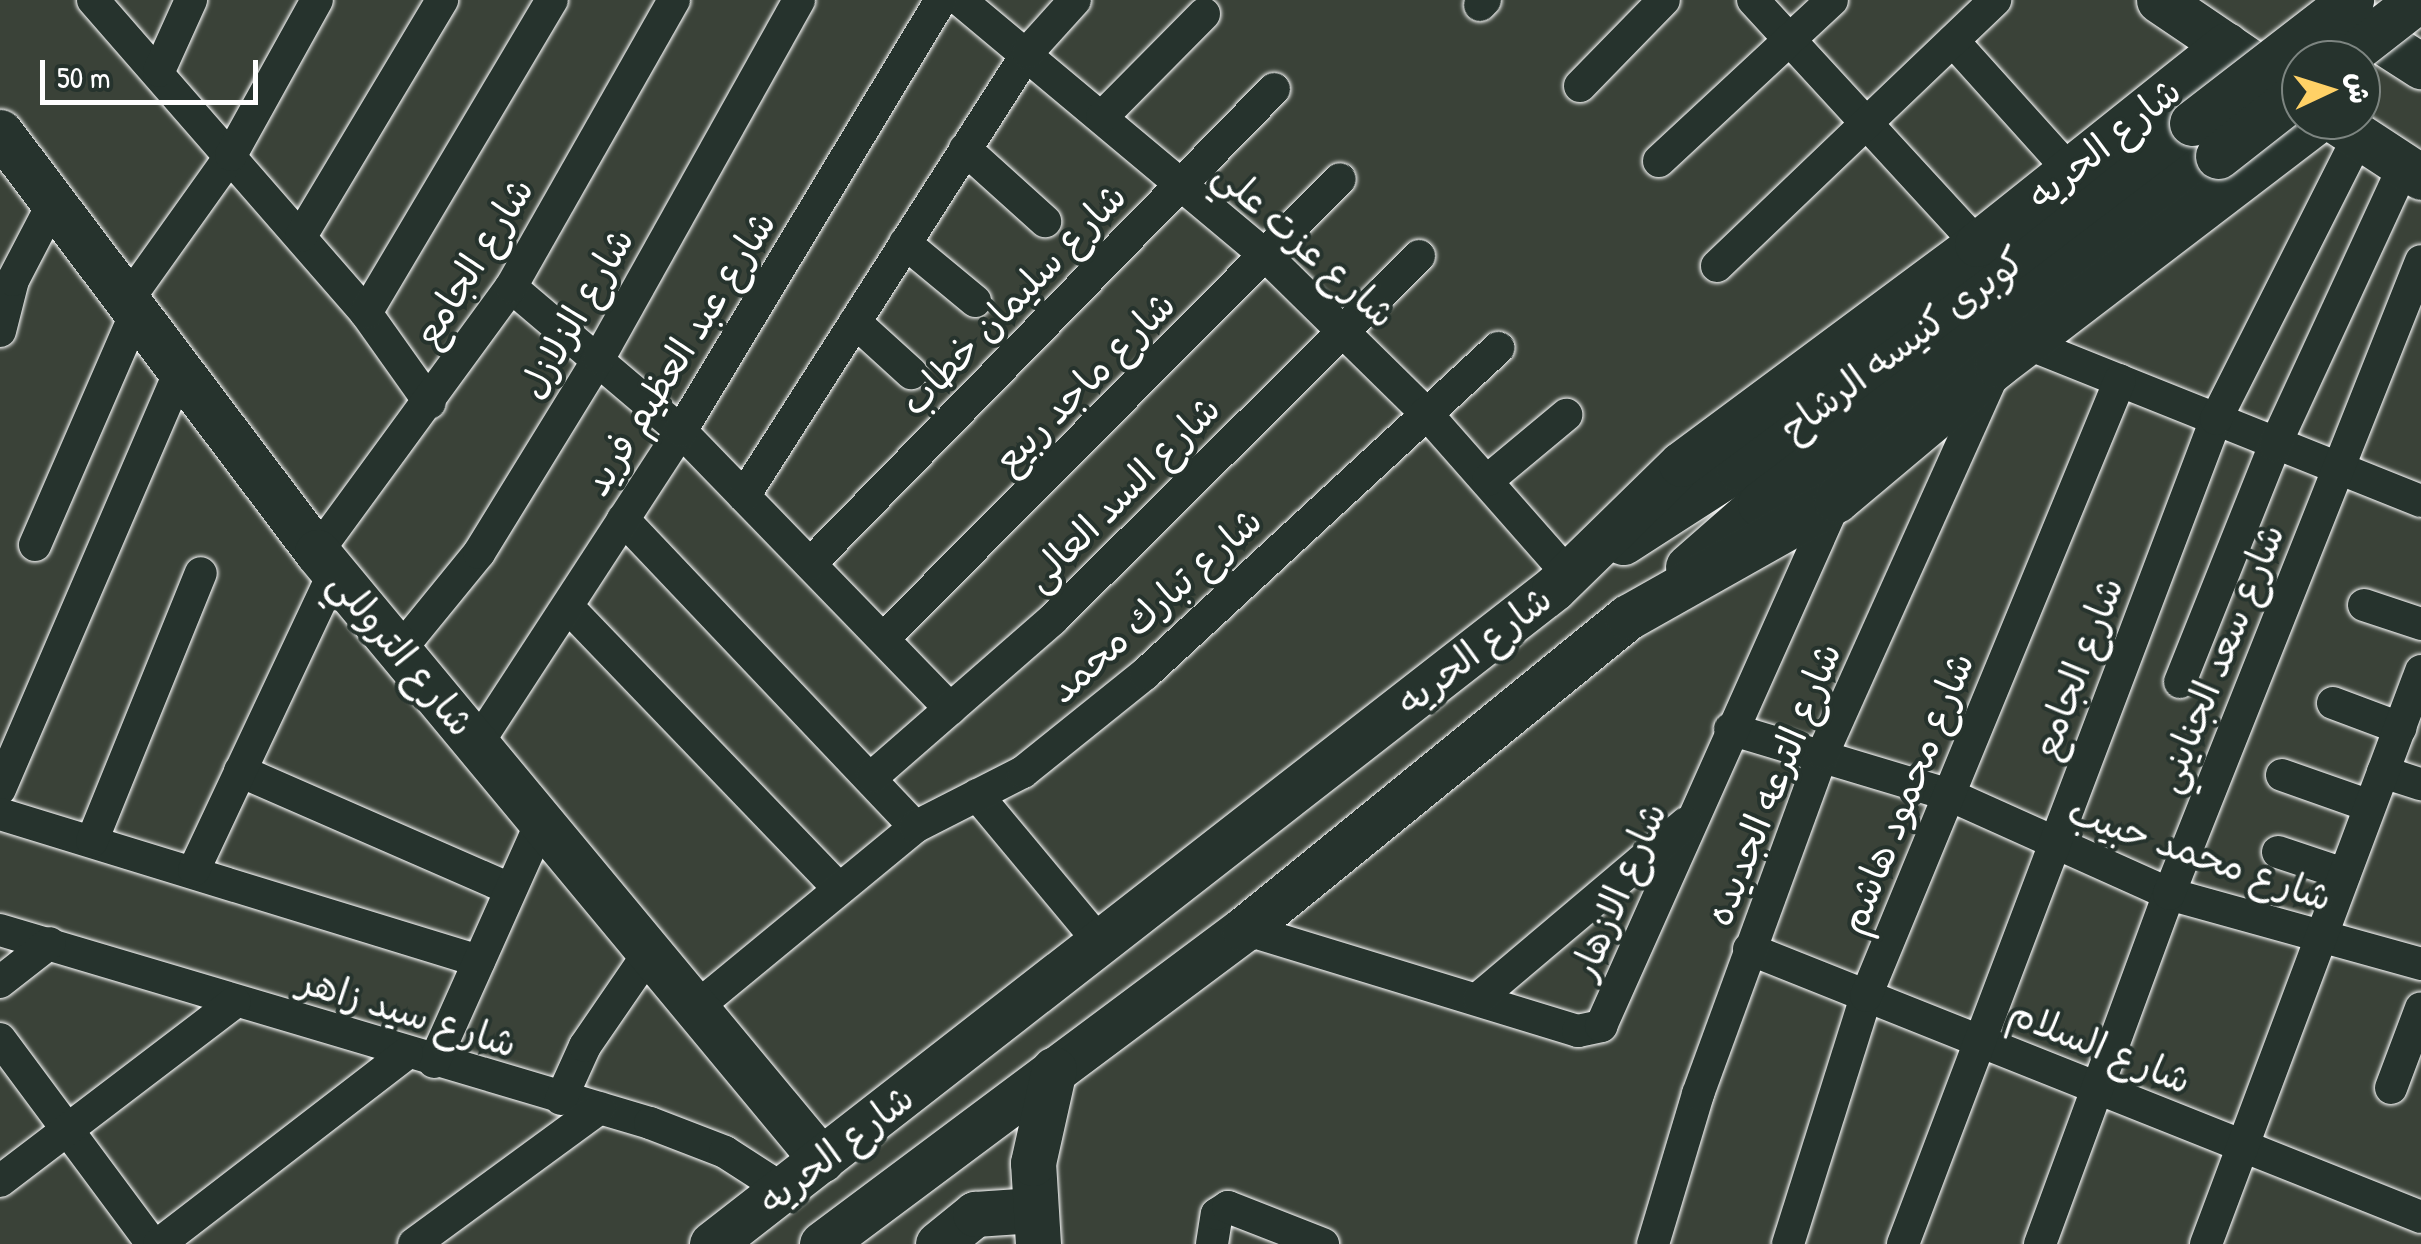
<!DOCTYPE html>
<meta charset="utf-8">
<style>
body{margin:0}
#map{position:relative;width:2421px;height:1244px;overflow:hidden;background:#3a4238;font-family:"Patrick Hand","Playpen Sans Arabic",sans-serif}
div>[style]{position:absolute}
.roads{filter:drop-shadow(0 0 2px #fff) drop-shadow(0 0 2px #fff)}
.street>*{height:32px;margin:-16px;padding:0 16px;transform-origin:16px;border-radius:16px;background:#26332d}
.secondary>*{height:45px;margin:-22.5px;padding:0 22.5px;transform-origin:22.5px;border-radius:22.5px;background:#26332d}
.bridges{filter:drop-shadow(0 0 2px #fff) drop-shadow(0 0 2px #fff)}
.secondary-bridge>*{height:45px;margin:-22.5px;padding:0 22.5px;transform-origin:22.5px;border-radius:22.5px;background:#26332d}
span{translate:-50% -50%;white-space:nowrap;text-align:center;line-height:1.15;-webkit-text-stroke:8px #26332d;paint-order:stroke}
.street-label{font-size:38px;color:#fff}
.north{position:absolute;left:2281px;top:40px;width:100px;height:100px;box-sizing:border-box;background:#26332d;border:2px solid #7d8581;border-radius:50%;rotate:86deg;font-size:28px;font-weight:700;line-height:40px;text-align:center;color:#fff}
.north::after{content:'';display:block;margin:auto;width:35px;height:45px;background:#ffd166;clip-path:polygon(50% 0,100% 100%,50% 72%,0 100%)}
.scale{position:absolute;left:40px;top:60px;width:218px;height:45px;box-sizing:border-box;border:5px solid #fff;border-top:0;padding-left:12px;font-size:30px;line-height:35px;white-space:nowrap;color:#fff;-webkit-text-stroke:8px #26332d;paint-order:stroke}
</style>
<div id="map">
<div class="roads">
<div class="street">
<i style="left:93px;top:0;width:415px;rotate:48.9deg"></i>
<i style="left:366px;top:313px;width:110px;rotate:54.6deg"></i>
<i style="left:960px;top:0;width:398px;rotate:39.9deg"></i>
<i style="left:1265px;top:255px;width:226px;rotate:44.5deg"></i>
<i style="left:1426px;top:413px;width:216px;rotate:48.6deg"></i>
<i style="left:1753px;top:0;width:331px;rotate:47.4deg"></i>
<i style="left:1480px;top:5px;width:7px;rotate:-45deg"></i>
<i style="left:1953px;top:41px;width:175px;rotate:48deg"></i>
<i style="left:159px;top:71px;width:78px;rotate:-65.7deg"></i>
<i style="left:1580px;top:86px;width:120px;rotate:-45.7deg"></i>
<i style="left:1102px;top:117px;width:145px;rotate:-45.3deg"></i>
<i style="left:965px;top:149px;width:108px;rotate:42deg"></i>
<i style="left:1659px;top:161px;width:236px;rotate:-42.9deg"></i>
<i style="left:301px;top:236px;width:275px;rotate:-59.1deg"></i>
<i style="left:905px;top:243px;width:91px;rotate:39.6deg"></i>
<i style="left:1717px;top:266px;width:385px;rotate:-43.7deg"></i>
<i style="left:511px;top:287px;width:223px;rotate:40.3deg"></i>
<i style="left:681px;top:431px;width:387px;rotate:45.9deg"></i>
<i style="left:127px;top:301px;width:179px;rotate:-54.5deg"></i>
<i style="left:231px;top:155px;width:177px;rotate:-61deg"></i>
<i style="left:366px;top:313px;width:364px;rotate:-59.3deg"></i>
<i style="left:855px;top:322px;width:76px;rotate:42.3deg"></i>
<i style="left:0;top:331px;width:53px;rotate:-75.7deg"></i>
<i style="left:13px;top:280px;width:87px;rotate:-62.5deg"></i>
<i style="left:2026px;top:343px;width:425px;rotate:21.8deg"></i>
<i style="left:1488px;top:480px;width:102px;rotate:-39.8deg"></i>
<i style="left:744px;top:496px;width:527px;rotate:-57.4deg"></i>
<i style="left:1028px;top:52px;width:70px;rotate:-47.9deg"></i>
<i style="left:623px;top:519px;width:424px;rotate:46.5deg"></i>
<i style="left:35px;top:545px;width:253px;rotate:-66.5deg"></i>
<i style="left:317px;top:552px;width:328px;rotate:-53.8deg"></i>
<i style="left:511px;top:287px;width:330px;rotate:-60.4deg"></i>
<i style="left:810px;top:564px;width:664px;rotate:-45.67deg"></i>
<i style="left:2364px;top:605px;width:60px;rotate:18.4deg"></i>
<i style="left:568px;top:607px;width:390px;rotate:46.1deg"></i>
<i style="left:883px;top:639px;width:648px;rotate:-45.19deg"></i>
<i style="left:399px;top:651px;width:127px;rotate:-50.8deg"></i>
<i style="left:479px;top:553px;width:229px;rotate:-58.4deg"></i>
<i style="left:599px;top:358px;width:410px;rotate:-60.8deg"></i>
<i style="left:2180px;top:682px;width:255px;rotate:-68.2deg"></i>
<i style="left:2275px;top:445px;width:307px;rotate:-65.2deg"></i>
<i style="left:2333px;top:703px;width:72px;rotate:20.5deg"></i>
<i style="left:1730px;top:729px;width:227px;rotate:16.7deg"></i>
<i style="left:1947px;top:794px;width:243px;rotate:24.2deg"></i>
<i style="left:2169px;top:894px;width:262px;rotate:15.5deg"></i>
<i style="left:477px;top:744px;width:374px;rotate:-56.9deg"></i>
<i style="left:681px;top:431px;width:503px;rotate:-58.9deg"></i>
<i style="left:240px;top:771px;width:295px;rotate:23.6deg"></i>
<i style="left:2383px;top:772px;width:40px;rotate:18deg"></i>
<i style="left:2282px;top:775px;width:93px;rotate:19.4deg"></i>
<i style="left:872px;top:777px;width:239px;rotate:-41.1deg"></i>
<i style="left:1052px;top:620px;width:517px;rotate:-44.76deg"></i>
<i style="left:0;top:789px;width:455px;rotate:-66.7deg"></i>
<i style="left:977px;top:795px;width:194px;rotate:50.2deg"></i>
<i style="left:0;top:814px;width:501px;rotate:17.06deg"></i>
<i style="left:92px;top:841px;width:289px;rotate:-67.9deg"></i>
<i style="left:2278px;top:852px;width:70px;rotate:18.4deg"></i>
<i style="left:194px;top:870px;width:329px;rotate:-64.8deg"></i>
<i style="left:1244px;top:929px;width:349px;rotate:17deg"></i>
<i style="left:1578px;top:1031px;width:24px;rotate:-12deg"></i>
<i style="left:1601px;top:1026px;width:576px;rotate:-65.93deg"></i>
<i style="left:0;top:930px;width:678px;rotate:16.54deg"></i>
<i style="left:650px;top:1123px;width:80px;rotate:21.1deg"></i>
<i style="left:725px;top:1152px;width:70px;rotate:32.8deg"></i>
<i style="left:1749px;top:949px;width:723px;rotate:21.74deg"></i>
<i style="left:0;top:982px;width:63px;rotate:-38deg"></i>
<i style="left:1479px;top:998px;width:271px;rotate:-40.2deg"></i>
<i style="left:698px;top:1006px;width:281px;rotate:-39.5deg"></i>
<i style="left:915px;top:827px;width:121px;rotate:-27deg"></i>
<i style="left:1023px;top:772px;width:156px;rotate:-38.8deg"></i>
<i style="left:1145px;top:674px;width:481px;rotate:-42.7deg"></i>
<i style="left:0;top:1039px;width:255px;rotate:53.4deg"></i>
<i style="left:434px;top:1062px;width:265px;rotate:-65.9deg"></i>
<i style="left:2391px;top:1088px;width:85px;rotate:-69.4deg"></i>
<i style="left:561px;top:1099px;width:58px;rotate:-65.6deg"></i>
<i style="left:585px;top:1046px;width:116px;rotate:-55.5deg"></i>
<i style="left:0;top:1181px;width:295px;rotate:-37.3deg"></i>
<i style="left:159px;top:1244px;width:313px;rotate:-37.6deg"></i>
<i style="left:414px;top:1244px;width:230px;rotate:-36.2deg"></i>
<i style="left:1212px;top:1244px;width:30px;rotate:-81deg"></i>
<i style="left:1217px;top:1214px;width:13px;rotate:-32deg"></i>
<i style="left:1228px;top:1207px;width:102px;rotate:21.3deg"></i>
<i style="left:1653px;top:1244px;width:157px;rotate:-73.3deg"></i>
<i style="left:1698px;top:1094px;width:363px;rotate:-69.9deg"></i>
<i style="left:1823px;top:753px;width:415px;rotate:-65.8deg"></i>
<i style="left:1788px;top:1244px;width:260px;rotate:-72.5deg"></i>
<i style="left:1866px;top:996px;width:666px;rotate:-67.59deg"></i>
<i style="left:1903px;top:1244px;width:882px;rotate:-69.22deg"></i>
<i style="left:2216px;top:419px;width:317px;rotate:-63.2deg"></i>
<i style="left:2040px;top:1244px;width:373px;rotate:-69.8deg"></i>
<i style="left:2169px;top:894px;width:681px;rotate:-68.29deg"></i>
<i style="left:2206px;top:1244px;width:612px;rotate:-69.43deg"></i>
</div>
<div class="secondary">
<i style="left:2159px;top:0;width:109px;rotate:34.1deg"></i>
<i style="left:2343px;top:16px;width:93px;rotate:32.7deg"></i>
<i style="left:2334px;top:120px;width:104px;rotate:33.2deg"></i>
<i style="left:0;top:132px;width:526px;rotate:52.96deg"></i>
<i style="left:317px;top:552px;width:790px;rotate:50.29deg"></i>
<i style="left:1623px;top:542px;width:137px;rotate:-32.8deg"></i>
<i style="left:1738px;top:468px;width:570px;rotate:-37.23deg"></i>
<i style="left:1688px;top:567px;width:96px;rotate:-41.2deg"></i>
<i style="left:1760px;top:504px;width:575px;rotate:-37.23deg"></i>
<i style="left:712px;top:1244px;width:1067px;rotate:-37.92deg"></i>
<i style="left:1554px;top:588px;width:177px;rotate:-44.3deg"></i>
<i style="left:1681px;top:464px;width:369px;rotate:-36.6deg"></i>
<i style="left:1977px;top:244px;width:319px;rotate:-38.6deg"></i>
<i style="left:822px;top:1244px;width:527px;rotate:-36.74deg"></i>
<i style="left:1244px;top:929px;width:495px;rotate:-39.1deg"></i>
<i style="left:1628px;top:617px;width:239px;rotate:-29.4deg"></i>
<i style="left:1836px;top:500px;width:210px;rotate:-40deg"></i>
<i style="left:1997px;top:365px;width:403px;rotate:-37.4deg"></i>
<i style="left:938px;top:1244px;width:48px;rotate:-39deg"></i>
<i style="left:975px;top:1214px;width:59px;rotate:-3.9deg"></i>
<i style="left:1038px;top:1244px;width:81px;rotate:-93.5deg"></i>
<i style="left:1033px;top:1163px;width:96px;rotate:-77.4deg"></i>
</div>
</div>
<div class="bridges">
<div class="secondary-bridge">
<i style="left:2341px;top:60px;width:98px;rotate:-37.9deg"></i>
<i style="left:2192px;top:123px;width:201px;rotate:-37.7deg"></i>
<i style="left:2218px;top:156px;width:105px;rotate:-38.1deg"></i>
</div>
</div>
<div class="street-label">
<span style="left:2104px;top:143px;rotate:-39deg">شارع الحريه</span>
<span style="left:1305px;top:244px;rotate:42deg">شارع عزت علي</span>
<span style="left:473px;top:262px;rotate:-58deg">شارع الجامع</span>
<span style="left:1013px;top:299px;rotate:-46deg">شارع سليمان خطاب</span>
<span style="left:576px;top:313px;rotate:-60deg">شارع الزلازل</span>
<span style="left:1902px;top:344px;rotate:-37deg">كوبرى كنيسه الرشاح</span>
<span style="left:679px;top:353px;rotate:-58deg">شارع عبد العظيم فريد</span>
<span style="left:1084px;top:382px;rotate:-45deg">شارع ماجد ربيع</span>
<span style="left:1122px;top:493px;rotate:-45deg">شارع السد العالى</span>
<span style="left:1155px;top:605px;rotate:-42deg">شارع تبارك محمد</span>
<span style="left:1474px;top:650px;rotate:-38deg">شارع الحريه</span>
<span style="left:402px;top:653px;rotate:50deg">شارع التروللي</span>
<span style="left:2219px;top:658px;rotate:-68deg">شارع سعد الجنايني</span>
<span style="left:2077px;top:668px;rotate:-69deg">شارع الجامع</span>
<span style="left:1773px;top:784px;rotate:-68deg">شارع الترعه الجديده</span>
<span style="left:1906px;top:793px;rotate:-68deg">شارع محمود هاشم</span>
<span style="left:2200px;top:854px;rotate:19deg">شارع محمد حبيب</span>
<span style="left:1618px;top:891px;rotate:-67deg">شارع الازهار</span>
<span style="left:408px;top:1012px;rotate:17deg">شارع سيد زاهر</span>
<span style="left:2100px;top:1046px;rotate:22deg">شارع السلام</span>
<span style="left:836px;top:1149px;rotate:-38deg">شارع الحريه</span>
</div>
<div class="north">ش</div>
<div class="scale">50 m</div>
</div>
